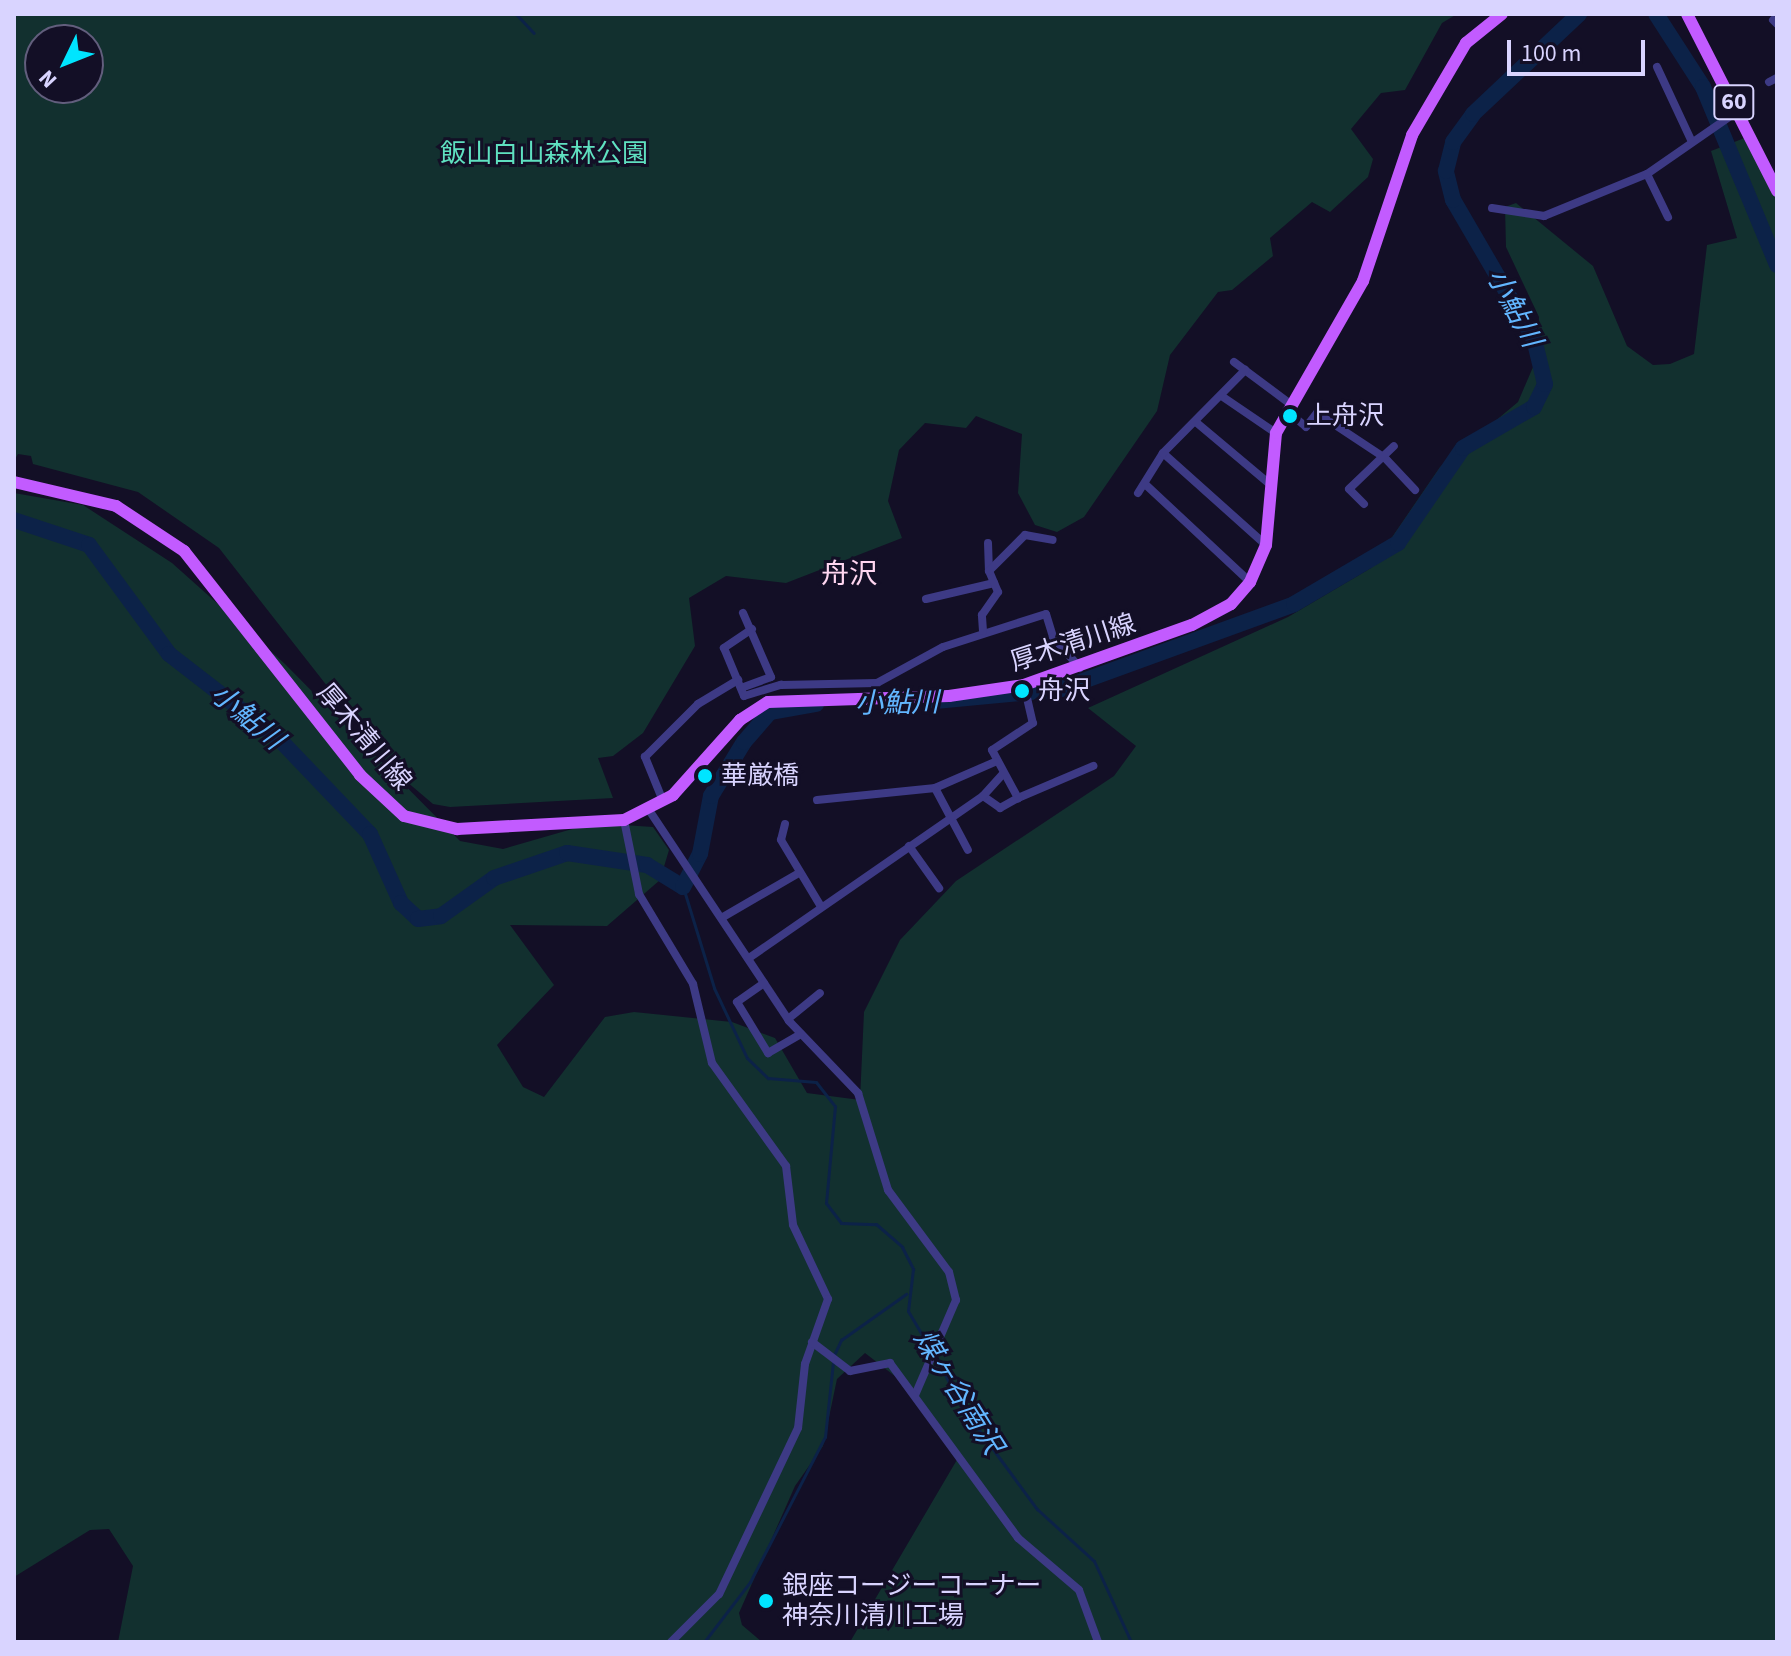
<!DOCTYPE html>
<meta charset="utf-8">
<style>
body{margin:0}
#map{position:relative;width:1791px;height:1656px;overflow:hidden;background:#130f26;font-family:"Source Sans 3","Noto Sans JP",sans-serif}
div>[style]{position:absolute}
.green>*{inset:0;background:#12302f}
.stream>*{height:3px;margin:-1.5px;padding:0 1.5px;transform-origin:1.5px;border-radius:1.5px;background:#0c2248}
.river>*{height:16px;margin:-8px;padding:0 8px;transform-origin:8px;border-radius:8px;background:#0c2248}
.street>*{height:8px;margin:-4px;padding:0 4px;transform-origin:4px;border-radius:4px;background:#3d3a85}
.primary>*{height:12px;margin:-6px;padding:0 6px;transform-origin:6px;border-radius:6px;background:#c25bff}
.dots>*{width:22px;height:22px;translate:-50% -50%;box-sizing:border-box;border:4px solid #130f26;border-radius:50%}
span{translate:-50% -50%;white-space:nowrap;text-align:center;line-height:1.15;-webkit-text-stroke:6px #130f26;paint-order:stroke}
.shield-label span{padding:2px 6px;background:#130f26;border:2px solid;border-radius:6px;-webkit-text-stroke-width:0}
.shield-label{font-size:24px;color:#d9d4ff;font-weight:700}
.park-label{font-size:26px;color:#5fe0c0}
.poi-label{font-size:26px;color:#d9d4ff}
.left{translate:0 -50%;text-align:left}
.street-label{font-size:26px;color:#d9d4ff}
.water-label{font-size:28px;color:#62b6ff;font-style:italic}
.neighbourhood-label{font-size:28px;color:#ffd6f0}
.frame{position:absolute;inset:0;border:16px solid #d9d4ff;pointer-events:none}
.north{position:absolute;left:24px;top:24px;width:80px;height:80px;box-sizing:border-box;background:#130f26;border:2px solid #625e7d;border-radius:50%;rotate:227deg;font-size:22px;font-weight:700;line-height:32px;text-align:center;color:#d9d4ff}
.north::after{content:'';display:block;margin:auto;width:28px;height:36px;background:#00e5ff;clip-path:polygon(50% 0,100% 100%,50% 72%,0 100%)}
.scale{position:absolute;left:1507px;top:40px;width:138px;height:36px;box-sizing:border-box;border:4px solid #d9d4ff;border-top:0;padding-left:10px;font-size:24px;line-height:28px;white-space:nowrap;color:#d9d4ff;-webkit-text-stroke:6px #130f26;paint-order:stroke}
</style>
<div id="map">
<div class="green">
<i style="clip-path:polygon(evenodd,14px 14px,1457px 14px,1442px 23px,1405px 90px,1381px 93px,1351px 129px,1373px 159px,1368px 177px,1330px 212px,1312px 202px,1270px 238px,1273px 256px,1232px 290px,1218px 292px,1170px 355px,1157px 411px,1084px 517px,1057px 532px,1035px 525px,1018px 493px,1022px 434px,976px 416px,966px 428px,925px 423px,899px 450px,888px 501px,902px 538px,786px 583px,726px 576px,689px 598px,695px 646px,643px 733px,613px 756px,598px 758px,613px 798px,450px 807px,433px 804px,393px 770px,219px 548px,138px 492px,33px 464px,31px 456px,18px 454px,14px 461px,14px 14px,40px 40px,88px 40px,88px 88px,40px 88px,40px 40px)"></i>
<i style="clip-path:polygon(1755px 134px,1777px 181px,1777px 1642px,850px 1642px,958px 1458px,909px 1387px,865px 1353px,837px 1379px,823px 1446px,795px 1486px,739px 1613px,742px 1625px,762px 1642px,118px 1642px,133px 1566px,109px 1529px,90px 1530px,14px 1577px,14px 493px,83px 505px,172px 563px,285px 664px,460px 841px,503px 849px,593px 823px,653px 827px,669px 850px,660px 880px,607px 926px,510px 925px,554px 985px,497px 1045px,523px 1087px,544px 1097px,605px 1017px,634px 1012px,732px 1022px,775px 1038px,807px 1093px,860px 1100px,864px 1012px,900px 940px,956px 881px,1114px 776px,1136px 746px,1088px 708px,1288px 617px,1371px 568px,1440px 467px,1518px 402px,1536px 360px,1539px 317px,1506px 247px,1505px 207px,1516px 203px,1593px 266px,1627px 346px,1653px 365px,1670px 364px,1694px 354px,1707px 245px,1737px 238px,1711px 151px)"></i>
</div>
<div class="stream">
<i style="left:516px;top:14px;width:26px;rotate:47deg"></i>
<i style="left:683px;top:887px;width:106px;rotate:72.9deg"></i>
<i style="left:714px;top:988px;width:77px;rotate:64.8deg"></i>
<i style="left:747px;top:1058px;width:29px;rotate:44deg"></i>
<i style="left:768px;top:1078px;width:48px;rotate:4.8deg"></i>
<i style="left:816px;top:1082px;width:31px;rotate:52deg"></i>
<i style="left:835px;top:1106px;width:97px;rotate:95.3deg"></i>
<i style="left:826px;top:1203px;width:25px;rotate:53deg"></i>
<i style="left:841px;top:1223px;width:35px;rotate:2deg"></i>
<i style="left:876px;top:1224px;width:35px;rotate:41deg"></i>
<i style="left:902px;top:1247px;width:25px;rotate:63deg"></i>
<i style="left:913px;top:1269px;width:42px;rotate:96.8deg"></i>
<i style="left:908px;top:1311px;width:45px;rotate:59.5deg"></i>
<i style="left:834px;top:1355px;width:17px;rotate:-65deg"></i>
<i style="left:841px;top:1340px;width:80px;rotate:-35.3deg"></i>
<i style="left:936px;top:1356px;width:52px;rotate:63.9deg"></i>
<i style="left:959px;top:1403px;width:132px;rotate:53.7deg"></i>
<i style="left:1037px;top:1509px;width:77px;rotate:42.4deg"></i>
<i style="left:1094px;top:1561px;width:89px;rotate:65.4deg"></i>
<i style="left:704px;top:1642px;width:76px;rotate:-52.5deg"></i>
<i style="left:750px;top:1582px;width:163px;rotate:-62.7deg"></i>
<i style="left:825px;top:1437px;width:75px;rotate:-83.9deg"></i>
</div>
<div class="river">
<i style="left:1656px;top:14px;width:87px;rotate:57.2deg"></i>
<i style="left:1703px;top:87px;width:193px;rotate:67.4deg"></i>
<i style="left:14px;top:520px;width:79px;rotate:18.4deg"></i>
<i style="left:89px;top:545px;width:135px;rotate:53.7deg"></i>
<i style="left:169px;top:654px;width:142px;rotate:37.8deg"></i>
<i style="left:281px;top:741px;width:129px;rotate:46.3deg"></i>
<i style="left:370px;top:834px;width:76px;rotate:65.8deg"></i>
<i style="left:401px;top:903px;width:23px;rotate:43deg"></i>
<i style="left:418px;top:919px;width:23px;rotate:-7deg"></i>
<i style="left:441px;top:916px;width:65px;rotate:-35.6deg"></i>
<i style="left:494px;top:878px;width:77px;rotate:-18.9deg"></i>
<i style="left:567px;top:853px;width:81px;rotate:8.5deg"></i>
<i style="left:647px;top:865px;width:42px;rotate:31.4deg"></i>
<i style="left:683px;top:887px;width:37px;rotate:-63deg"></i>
<i style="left:700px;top:854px;width:59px;rotate:-79.3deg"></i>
<i style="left:711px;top:796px;width:63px;rotate:-58.6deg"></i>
<i style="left:744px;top:742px;width:40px;rotate:-49deg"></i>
<i style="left:770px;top:712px;width:47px;rotate:-9.9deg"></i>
<i style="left:935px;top:701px;width:127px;rotate:-5.4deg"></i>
<i style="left:1061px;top:689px;width:248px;rotate:-20deg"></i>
<i style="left:1294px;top:604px;width:121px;rotate:-30.4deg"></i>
<i style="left:1398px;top:543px;width:115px;rotate:-55.6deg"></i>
<i style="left:1463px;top:448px;width:82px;rotate:-30deg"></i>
<i style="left:1534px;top:407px;width:25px;rotate:-64deg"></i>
<i style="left:1545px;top:384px;width:46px;rotate:-103.7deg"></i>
<i style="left:1534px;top:339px;width:161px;rotate:-120.2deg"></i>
<i style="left:1453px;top:200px;width:30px;rotate:-104deg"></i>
<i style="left:1446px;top:171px;width:30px;rotate:-76deg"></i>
<i style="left:1453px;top:142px;width:34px;rotate:-54deg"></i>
<i style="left:1473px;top:114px;width:146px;rotate:-43.3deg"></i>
</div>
<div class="street">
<i style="left:1773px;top:20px;width:6px;rotate:45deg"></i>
<i style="left:1657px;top:67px;width:81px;rotate:65deg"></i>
<i style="left:1769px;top:82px;width:9px;rotate:-27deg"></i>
<i style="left:1647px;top:174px;width:48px;rotate:64deg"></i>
<i style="left:1492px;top:208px;width:53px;rotate:8.7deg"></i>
<i style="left:1544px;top:216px;width:111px;rotate:-22.2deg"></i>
<i style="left:1647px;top:174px;width:111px;rotate:-34.7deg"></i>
<i style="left:1234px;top:362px;width:69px;rotate:36.7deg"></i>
<i style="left:1223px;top:397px;width:64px;rotate:34.2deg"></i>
<i style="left:1286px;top:410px;width:26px;rotate:40deg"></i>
<i style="left:1306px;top:427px;width:18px;rotate:-52deg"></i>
<i style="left:1317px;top:413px;width:82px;rotate:33.5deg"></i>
<i style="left:1385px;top:458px;width:44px;rotate:46.8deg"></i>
<i style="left:1197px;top:423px;width:97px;rotate:40deg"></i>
<i style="left:1163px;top:453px;width:138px;rotate:41.8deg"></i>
<i style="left:1145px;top:484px;width:144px;rotate:43deg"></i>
<i style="left:1138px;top:493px;width:47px;rotate:-58deg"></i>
<i style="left:1163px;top:453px;width:117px;rotate:-45.3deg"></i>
<i style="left:1364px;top:504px;width:21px;rotate:-135deg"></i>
<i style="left:1349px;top:489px;width:62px;rotate:-43.7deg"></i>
<i style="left:988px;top:543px;width:28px;rotate:88deg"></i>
<i style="left:926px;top:599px;width:70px;rotate:-13.2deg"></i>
<i style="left:752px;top:629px;width:34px;rotate:146deg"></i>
<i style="left:724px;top:648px;width:52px;rotate:67.4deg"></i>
<i style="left:744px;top:696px;width:39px;rotate:-17deg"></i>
<i style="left:781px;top:685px;width:96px;rotate:-1.2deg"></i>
<i style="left:877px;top:683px;width:75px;rotate:-28.6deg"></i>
<i style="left:943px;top:647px;width:108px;rotate:-17.8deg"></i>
<i style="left:1046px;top:614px;width:24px;rotate:73deg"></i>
<i style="left:1053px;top:637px;width:41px;rotate:48.9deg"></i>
<i style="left:983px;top:631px;width:16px;rotate:-94deg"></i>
<i style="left:982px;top:615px;width:28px;rotate:-55deg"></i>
<i style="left:998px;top:592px;width:23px;rotate:-113deg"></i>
<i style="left:989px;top:571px;width:51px;rotate:-45deg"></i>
<i style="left:1025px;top:535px;width:28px;rotate:10deg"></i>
<i style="left:1024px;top:685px;width:39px;rotate:77deg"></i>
<i style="left:1033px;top:723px;width:49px;rotate:146.6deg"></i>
<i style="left:992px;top:750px;width:55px;rotate:61.6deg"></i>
<i style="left:1018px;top:798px;width:82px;rotate:-23.1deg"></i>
<i style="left:741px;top:688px;width:32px;rotate:-20deg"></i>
<i style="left:771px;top:677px;width:70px;rotate:-113.6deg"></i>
<i style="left:935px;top:788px;width:68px;rotate:-23.5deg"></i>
<i style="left:983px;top:796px;width:21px;rotate:35deg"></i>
<i style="left:1000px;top:808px;width:21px;rotate:-29deg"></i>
<i style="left:817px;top:800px;width:119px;rotate:-5.8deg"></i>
<i style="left:935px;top:788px;width:70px;rotate:62deg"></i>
<i style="left:663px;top:801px;width:48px;rotate:-112.2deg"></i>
<i style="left:645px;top:757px;width:75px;rotate:-45deg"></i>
<i style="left:698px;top:704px;width:47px;rotate:-31deg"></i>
<i style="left:649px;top:810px;width:253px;rotate:56.4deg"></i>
<i style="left:789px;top:1021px;width:100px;rotate:46.2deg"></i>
<i style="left:858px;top:1093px;width:102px;rotate:72.8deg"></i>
<i style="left:888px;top:1190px;width:102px;rotate:53.4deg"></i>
<i style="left:949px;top:1272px;width:29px;rotate:76deg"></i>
<i style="left:956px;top:1300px;width:103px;rotate:113.3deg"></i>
<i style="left:624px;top:820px;width:76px;rotate:78.5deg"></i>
<i style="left:639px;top:894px;width:105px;rotate:59deg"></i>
<i style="left:693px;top:984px;width:81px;rotate:76.5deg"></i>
<i style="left:712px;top:1063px;width:127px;rotate:54.3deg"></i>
<i style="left:786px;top:1166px;width:59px;rotate:83.2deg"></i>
<i style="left:793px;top:1225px;width:82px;rotate:64.7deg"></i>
<i style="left:828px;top:1299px;width:69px;rotate:109.5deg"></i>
<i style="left:805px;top:1364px;width:64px;rotate:96.2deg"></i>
<i style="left:798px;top:1428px;width:184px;rotate:115.4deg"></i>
<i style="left:719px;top:1594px;width:68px;rotate:135deg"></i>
<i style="left:785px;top:824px;width:16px;rotate:104deg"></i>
<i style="left:781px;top:840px;width:76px;rotate:59deg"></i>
<i style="left:909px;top:846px;width:52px;rotate:54.5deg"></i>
<i style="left:723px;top:917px;width:88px;rotate:-30.1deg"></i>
<i style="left:749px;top:958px;width:285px;rotate:-34.7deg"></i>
<i style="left:983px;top:796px;width:31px;rotate:-48deg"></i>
<i style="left:764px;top:983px;width:33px;rotate:145deg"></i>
<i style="left:737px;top:1002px;width:60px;rotate:58.7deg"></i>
<i style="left:768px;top:1053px;width:38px;rotate:-30deg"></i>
<i style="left:788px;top:1019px;width:41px;rotate:-39.1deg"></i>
<i style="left:812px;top:1342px;width:48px;rotate:37.3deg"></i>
<i style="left:850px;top:1371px;width:41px;rotate:-11.3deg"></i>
<i style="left:890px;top:1363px;width:217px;rotate:53.8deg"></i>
<i style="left:1018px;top:1538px;width:80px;rotate:40.4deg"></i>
<i style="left:1079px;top:1590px;width:55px;rotate:69.9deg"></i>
</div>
<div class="primary">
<i style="left:1687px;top:14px;width:199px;rotate:63deg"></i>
<i style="left:14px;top:482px;width:105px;rotate:13.2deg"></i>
<i style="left:116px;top:506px;width:82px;rotate:33.5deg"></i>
<i style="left:184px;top:551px;width:285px;rotate:51.8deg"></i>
<i style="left:360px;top:775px;width:60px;rotate:43deg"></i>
<i style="left:404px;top:816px;width:55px;rotate:13.8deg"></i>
<i style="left:457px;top:829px;width:167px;rotate:-3.1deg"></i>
<i style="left:624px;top:820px;width:55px;rotate:-27deg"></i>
<i style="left:673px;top:795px;width:101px;rotate:-48.2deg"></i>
<i style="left:740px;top:720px;width:33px;rotate:-33deg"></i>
<i style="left:768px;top:702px;width:181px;rotate:-1.9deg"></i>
<i style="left:949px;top:696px;width:76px;rotate:-8.3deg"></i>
<i style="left:1024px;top:685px;width:178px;rotate:-19.7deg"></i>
<i style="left:1192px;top:625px;width:44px;rotate:-28.3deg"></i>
<i style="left:1231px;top:604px;width:29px;rotate:-49deg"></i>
<i style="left:1250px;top:582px;width:40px;rotate:-66.6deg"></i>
<i style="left:1266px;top:545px;width:112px;rotate:-84.9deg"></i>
<i style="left:1276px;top:433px;width:175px;rotate:-60.2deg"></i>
<i style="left:1363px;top:281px;width:154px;rotate:-71.4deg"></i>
<i style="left:1412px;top:135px;width:107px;rotate:-59.6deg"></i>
<i style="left:1466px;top:43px;width:46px;rotate:-38.9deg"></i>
</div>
<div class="dots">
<i style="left:1290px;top:416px;background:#00e5ff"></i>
<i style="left:1022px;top:691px;background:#00e5ff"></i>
<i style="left:705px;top:776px;background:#00e5ff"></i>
<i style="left:766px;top:1601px;background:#00e5ff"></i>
</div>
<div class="shield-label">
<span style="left:1734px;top:102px">60</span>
</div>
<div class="park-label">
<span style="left:544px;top:154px">飯山白山森林公園</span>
</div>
<div class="poi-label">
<span class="left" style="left:1306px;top:416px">上舟沢</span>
<span class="left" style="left:1038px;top:691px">舟沢</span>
<span class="left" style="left:721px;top:776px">華厳橋</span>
<span class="left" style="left:782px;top:1601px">銀座コージーコーナー<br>神奈川清川工場</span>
</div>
<div class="street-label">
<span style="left:1073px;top:643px;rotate:-18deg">厚木清川線</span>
<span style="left:364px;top:737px;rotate:50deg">厚木清川線</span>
</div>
<div class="water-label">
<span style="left:1514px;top:308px;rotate:62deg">小鮎川</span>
<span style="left:897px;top:703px;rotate:-1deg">小鮎川</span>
<span style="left:247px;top:717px;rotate:40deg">小鮎川</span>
<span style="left:958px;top:1392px;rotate:58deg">煤ヶ谷南沢</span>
</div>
<div class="neighbourhood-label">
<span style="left:849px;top:574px">舟沢</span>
</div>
<div class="frame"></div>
<div class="north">N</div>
<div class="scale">100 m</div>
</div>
